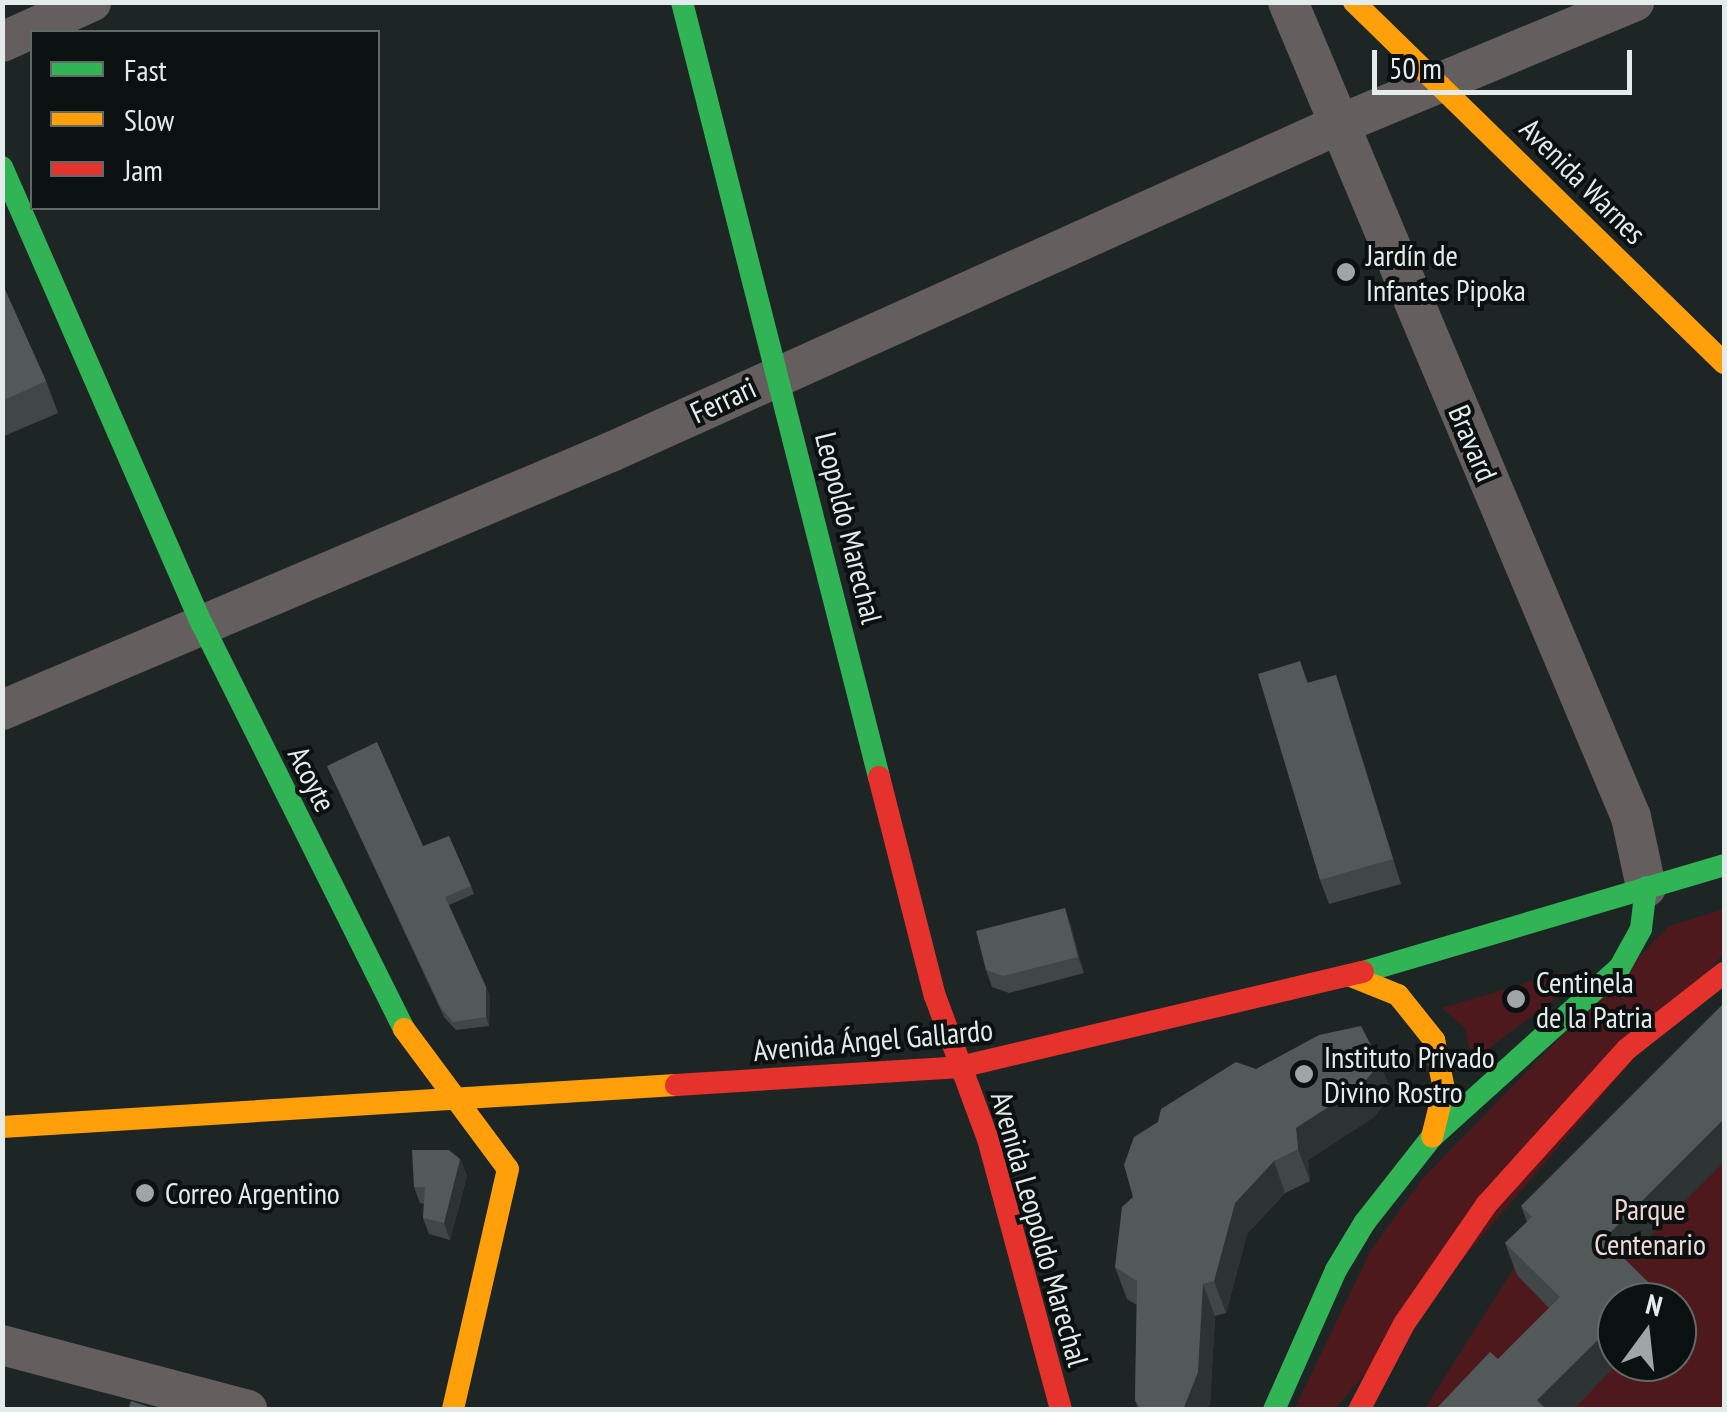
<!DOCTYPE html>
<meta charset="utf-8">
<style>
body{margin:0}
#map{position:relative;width:1727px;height:1412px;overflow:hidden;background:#1e2625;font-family:"PT Sans Narrow",sans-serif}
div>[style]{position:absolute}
.green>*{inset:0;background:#4e191c}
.street>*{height:40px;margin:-20px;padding:0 20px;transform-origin:20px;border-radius:20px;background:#655e5e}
.fast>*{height:22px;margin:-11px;padding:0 11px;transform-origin:11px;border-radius:11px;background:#30b455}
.slow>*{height:22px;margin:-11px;padding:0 11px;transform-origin:11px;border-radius:11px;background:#ff9f0a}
.jam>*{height:22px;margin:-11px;padding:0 11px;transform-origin:11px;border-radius:11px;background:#e5322d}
.wall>*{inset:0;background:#414746}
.shaded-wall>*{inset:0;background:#2c3332}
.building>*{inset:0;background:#535958}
.dots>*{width:28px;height:28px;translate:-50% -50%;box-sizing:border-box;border:5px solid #0a1110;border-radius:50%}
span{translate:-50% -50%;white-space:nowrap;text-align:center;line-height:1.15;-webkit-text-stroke:8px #0a1110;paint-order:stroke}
.street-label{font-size:30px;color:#e3ecea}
.poi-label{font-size:30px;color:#e3ecea}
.left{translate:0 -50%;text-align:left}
.park-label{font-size:30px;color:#f0d8d6}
.frame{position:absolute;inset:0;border:5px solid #e3ecea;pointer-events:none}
.legend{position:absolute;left:30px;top:30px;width:350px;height:180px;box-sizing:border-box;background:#0a1110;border:2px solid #616967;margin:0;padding:12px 18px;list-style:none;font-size:30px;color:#e3ecea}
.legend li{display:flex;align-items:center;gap:20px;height:50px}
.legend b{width:50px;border:2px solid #616967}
.north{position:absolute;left:1597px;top:1282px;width:100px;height:100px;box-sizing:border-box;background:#0a1110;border:2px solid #616967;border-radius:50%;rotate:15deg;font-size:28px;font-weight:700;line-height:40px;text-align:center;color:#e3ecea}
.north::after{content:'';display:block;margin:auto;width:35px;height:45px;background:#9ea7a5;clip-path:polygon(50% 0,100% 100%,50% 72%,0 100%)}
.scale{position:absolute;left:1372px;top:50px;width:260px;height:45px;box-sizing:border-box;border:5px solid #e3ecea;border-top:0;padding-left:12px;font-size:30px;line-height:35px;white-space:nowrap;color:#e3ecea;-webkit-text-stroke:8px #0a1110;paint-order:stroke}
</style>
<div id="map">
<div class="green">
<i style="clip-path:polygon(1724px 909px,1724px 953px,1335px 1409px,1294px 1410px,1371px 1250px,1423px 1178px,1669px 926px)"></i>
<i style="clip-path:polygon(1563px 972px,1570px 987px,1472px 1061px,1465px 1028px,1442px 1008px)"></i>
<i style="clip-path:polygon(evenodd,1724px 1046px,1724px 1409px,1424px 1410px,1533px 1238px,1724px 1046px,1617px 1302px,1677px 1302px,1677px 1362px,1617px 1362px,1617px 1302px)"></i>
</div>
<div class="street">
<i style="left:1288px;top:2px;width:884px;rotate:67.18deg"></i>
<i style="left:1631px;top:817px;width:72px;rotate:77.9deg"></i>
<i style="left:2px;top:42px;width:98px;rotate:-24.2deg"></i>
<i style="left:2px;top:710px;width:661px;rotate:-22.96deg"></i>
<i style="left:611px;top:452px;width:797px;rotate:-24.22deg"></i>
<i style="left:1338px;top:125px;width:321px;rotate:-22.6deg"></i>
<i style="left:2px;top:1345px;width:254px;rotate:14.8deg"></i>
</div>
<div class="fast">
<i style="left:682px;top:2px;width:800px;rotate:75.74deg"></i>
<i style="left:2px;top:167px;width:499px;rotate:66.4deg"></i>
<i style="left:202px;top:624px;width:453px;rotate:63.5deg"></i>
<i style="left:1363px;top:972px;width:377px;rotate:-16.5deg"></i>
<i style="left:1274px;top:1410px;width:153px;rotate:-66.1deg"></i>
<i style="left:1336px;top:1270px;width:56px;rotate:-58.9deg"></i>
<i style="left:1365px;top:1222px;width:108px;rotate:-51.8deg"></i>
<i style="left:1432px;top:1137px;width:253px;rotate:-42.1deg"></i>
<i style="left:1620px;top:967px;width:43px;rotate:-61.1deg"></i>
<i style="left:1641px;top:929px;width:42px;rotate:-83.2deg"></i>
</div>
<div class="slow">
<i style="left:1354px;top:2px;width:517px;rotate:44.29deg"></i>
<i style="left:1351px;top:976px;width:51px;rotate:22deg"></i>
<i style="left:1398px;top:995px;width:58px;rotate:51.3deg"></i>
<i style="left:1434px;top:1040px;width:50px;rotate:78.5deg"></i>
<i style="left:1444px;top:1089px;width:49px;rotate:104deg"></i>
<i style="left:404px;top:1029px;width:174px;rotate:53.4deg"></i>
<i style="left:508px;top:1169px;width:247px;rotate:102.9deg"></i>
<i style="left:2px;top:1127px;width:675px;rotate:-3.57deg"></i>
</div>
<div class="jam">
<i style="left:879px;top:777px;width:226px;rotate:75.7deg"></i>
<i style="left:935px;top:996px;width:153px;rotate:69.7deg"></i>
<i style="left:988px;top:1139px;width:281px;rotate:74.9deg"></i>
<i style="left:676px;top:1085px;width:285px;rotate:-3.6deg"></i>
<i style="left:960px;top:1067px;width:414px;rotate:-13.3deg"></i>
<i style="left:1359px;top:1410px;width:97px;rotate:-62.4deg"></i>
<i style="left:1404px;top:1324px;width:145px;rotate:-55.4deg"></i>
<i style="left:1486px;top:1205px;width:210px;rotate:-47.9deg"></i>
<i style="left:1627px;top:1049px;width:123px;rotate:-38.1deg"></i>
</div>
<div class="wall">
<i style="clip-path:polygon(2px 283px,46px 381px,58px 413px,2px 437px)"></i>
<i style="clip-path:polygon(1300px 661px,1308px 683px,1336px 675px,1401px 884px,1329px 904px,1320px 880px)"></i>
<i style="clip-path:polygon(327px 766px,471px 886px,474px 894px,449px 905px,490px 996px,489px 1026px,456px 1030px,444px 1017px)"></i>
<i style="clip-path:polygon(1065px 908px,1084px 973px,1009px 993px,992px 987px,986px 970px)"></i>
<i style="clip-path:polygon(1380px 1063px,1392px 1094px,1374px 1117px,1308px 1160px,1310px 1181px,1285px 1193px,1247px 1234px,1226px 1313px,1215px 1316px,1210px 1404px,1207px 1410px,1138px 1410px,1135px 1400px,1137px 1305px,1127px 1299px,1115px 1267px,1133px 1197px,1256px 1069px)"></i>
<i style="clip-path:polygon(460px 1159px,467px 1176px,450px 1240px,429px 1234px,423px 1218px,424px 1204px,420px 1203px,414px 1187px)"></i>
<i style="clip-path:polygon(1521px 1206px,1626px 1260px,1652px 1286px,1658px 1302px,1617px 1302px,1619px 1362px,1572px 1410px,1435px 1410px,1498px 1359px,1549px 1308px,1517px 1275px,1505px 1243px,1527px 1222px)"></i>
</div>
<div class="shaded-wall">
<i style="clip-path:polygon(1336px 675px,1344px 699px,1401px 884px,1393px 859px)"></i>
<i style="clip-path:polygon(1065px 908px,1071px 924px,1084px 973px,1078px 957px)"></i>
<i style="clip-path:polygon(486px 987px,490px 996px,489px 1026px,486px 1017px)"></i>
<i style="clip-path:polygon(1380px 1063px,1392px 1094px,1374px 1117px,1308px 1160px,1310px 1181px,1298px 1149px,1296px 1128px)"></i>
<i style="clip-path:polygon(1724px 1119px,1724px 1162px,1616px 1270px,1604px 1239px)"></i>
<i style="clip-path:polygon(460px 1159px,467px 1176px,450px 1240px,444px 1223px)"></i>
<i style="clip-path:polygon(1274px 1161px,1285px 1193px,1247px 1234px,1226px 1313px,1214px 1281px,1235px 1203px)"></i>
<i style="clip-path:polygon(1203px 1284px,1215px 1316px,1210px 1404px,1207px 1410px,1183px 1410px)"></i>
<i style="clip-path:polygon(1652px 1286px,1658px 1302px,1636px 1302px)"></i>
<i style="clip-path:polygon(1617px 1321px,1617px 1362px,1619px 1362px,1572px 1410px,1541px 1410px,1537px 1400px)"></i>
</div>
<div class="building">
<i style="clip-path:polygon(2px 283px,46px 381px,2px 401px)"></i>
<i style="clip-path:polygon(1300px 661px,1307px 683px,1336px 675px,1393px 859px,1320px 880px,1258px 674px)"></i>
<i style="clip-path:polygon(377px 742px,423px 846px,449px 836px,471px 886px,445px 897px,486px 987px,486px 1017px,453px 1022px,441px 1008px,327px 766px)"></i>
<i style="clip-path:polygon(1065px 908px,1078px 957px,1003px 976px,986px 970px,976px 931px)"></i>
<i style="clip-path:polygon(1724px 1003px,1724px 1119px,1604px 1239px,1652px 1286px,1636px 1302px,1617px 1302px,1617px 1321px,1537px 1400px,1547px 1410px,1435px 1410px,1490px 1352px,1498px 1359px,1560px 1297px,1505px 1243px,1532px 1217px,1521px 1206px)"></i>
<i style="clip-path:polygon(1361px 1026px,1380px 1063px,1362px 1085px,1296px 1128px,1298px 1149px,1274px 1161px,1235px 1203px,1214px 1281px,1203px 1284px,1198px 1372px,1183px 1410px,1142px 1410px,1135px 1400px,1137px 1281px,1115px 1267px,1122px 1207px,1133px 1197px,1124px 1165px,1134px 1137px,1158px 1122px,1161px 1109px,1236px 1062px,1256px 1069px,1319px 1035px)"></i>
<i style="clip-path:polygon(412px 1150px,449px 1150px,460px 1159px,444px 1223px,423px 1218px,425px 1187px,414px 1187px)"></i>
<i style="clip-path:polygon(131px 1401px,158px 1410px,128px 1410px)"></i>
</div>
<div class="dots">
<i style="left:1346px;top:272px;background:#9ea7a5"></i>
<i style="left:1516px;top:999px;background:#9ea7a5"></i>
<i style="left:1304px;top:1074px;background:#9ea7a5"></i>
<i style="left:145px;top:1193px;background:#9ea7a5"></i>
</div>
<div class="street-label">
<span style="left:1583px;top:181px;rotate:45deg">Avenida Warnes</span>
<span style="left:723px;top:400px;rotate:-25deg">Ferrari</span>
<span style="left:1473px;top:443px;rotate:67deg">Bravard</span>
<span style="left:849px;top:528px;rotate:76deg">Leopoldo Marechal</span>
<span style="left:312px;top:779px;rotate:63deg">Acoyte</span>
<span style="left:873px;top:1040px;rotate:-5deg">Avenida Ángel Gallardo</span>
<span style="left:1040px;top:1229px;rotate:74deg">Avenida Leopoldo Marechal</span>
</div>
<div class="poi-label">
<span class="left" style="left:1366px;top:272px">Jardín de<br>Infantes Pipoka</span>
<span class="left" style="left:1536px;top:999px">Centinela<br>de la Patria</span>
<span class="left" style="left:1324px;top:1074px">Instituto Privado<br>Divino Rostro</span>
<span class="left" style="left:165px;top:1193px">Correo Argentino</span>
</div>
<div class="park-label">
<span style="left:1650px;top:1226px">Parque<br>Centenario</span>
</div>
<div class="frame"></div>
<ul class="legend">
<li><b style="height:12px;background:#30b455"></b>Fast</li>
<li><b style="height:12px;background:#ff9f0a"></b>Slow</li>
<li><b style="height:12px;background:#e5322d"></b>Jam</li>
</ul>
<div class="north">N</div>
<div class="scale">50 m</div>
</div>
